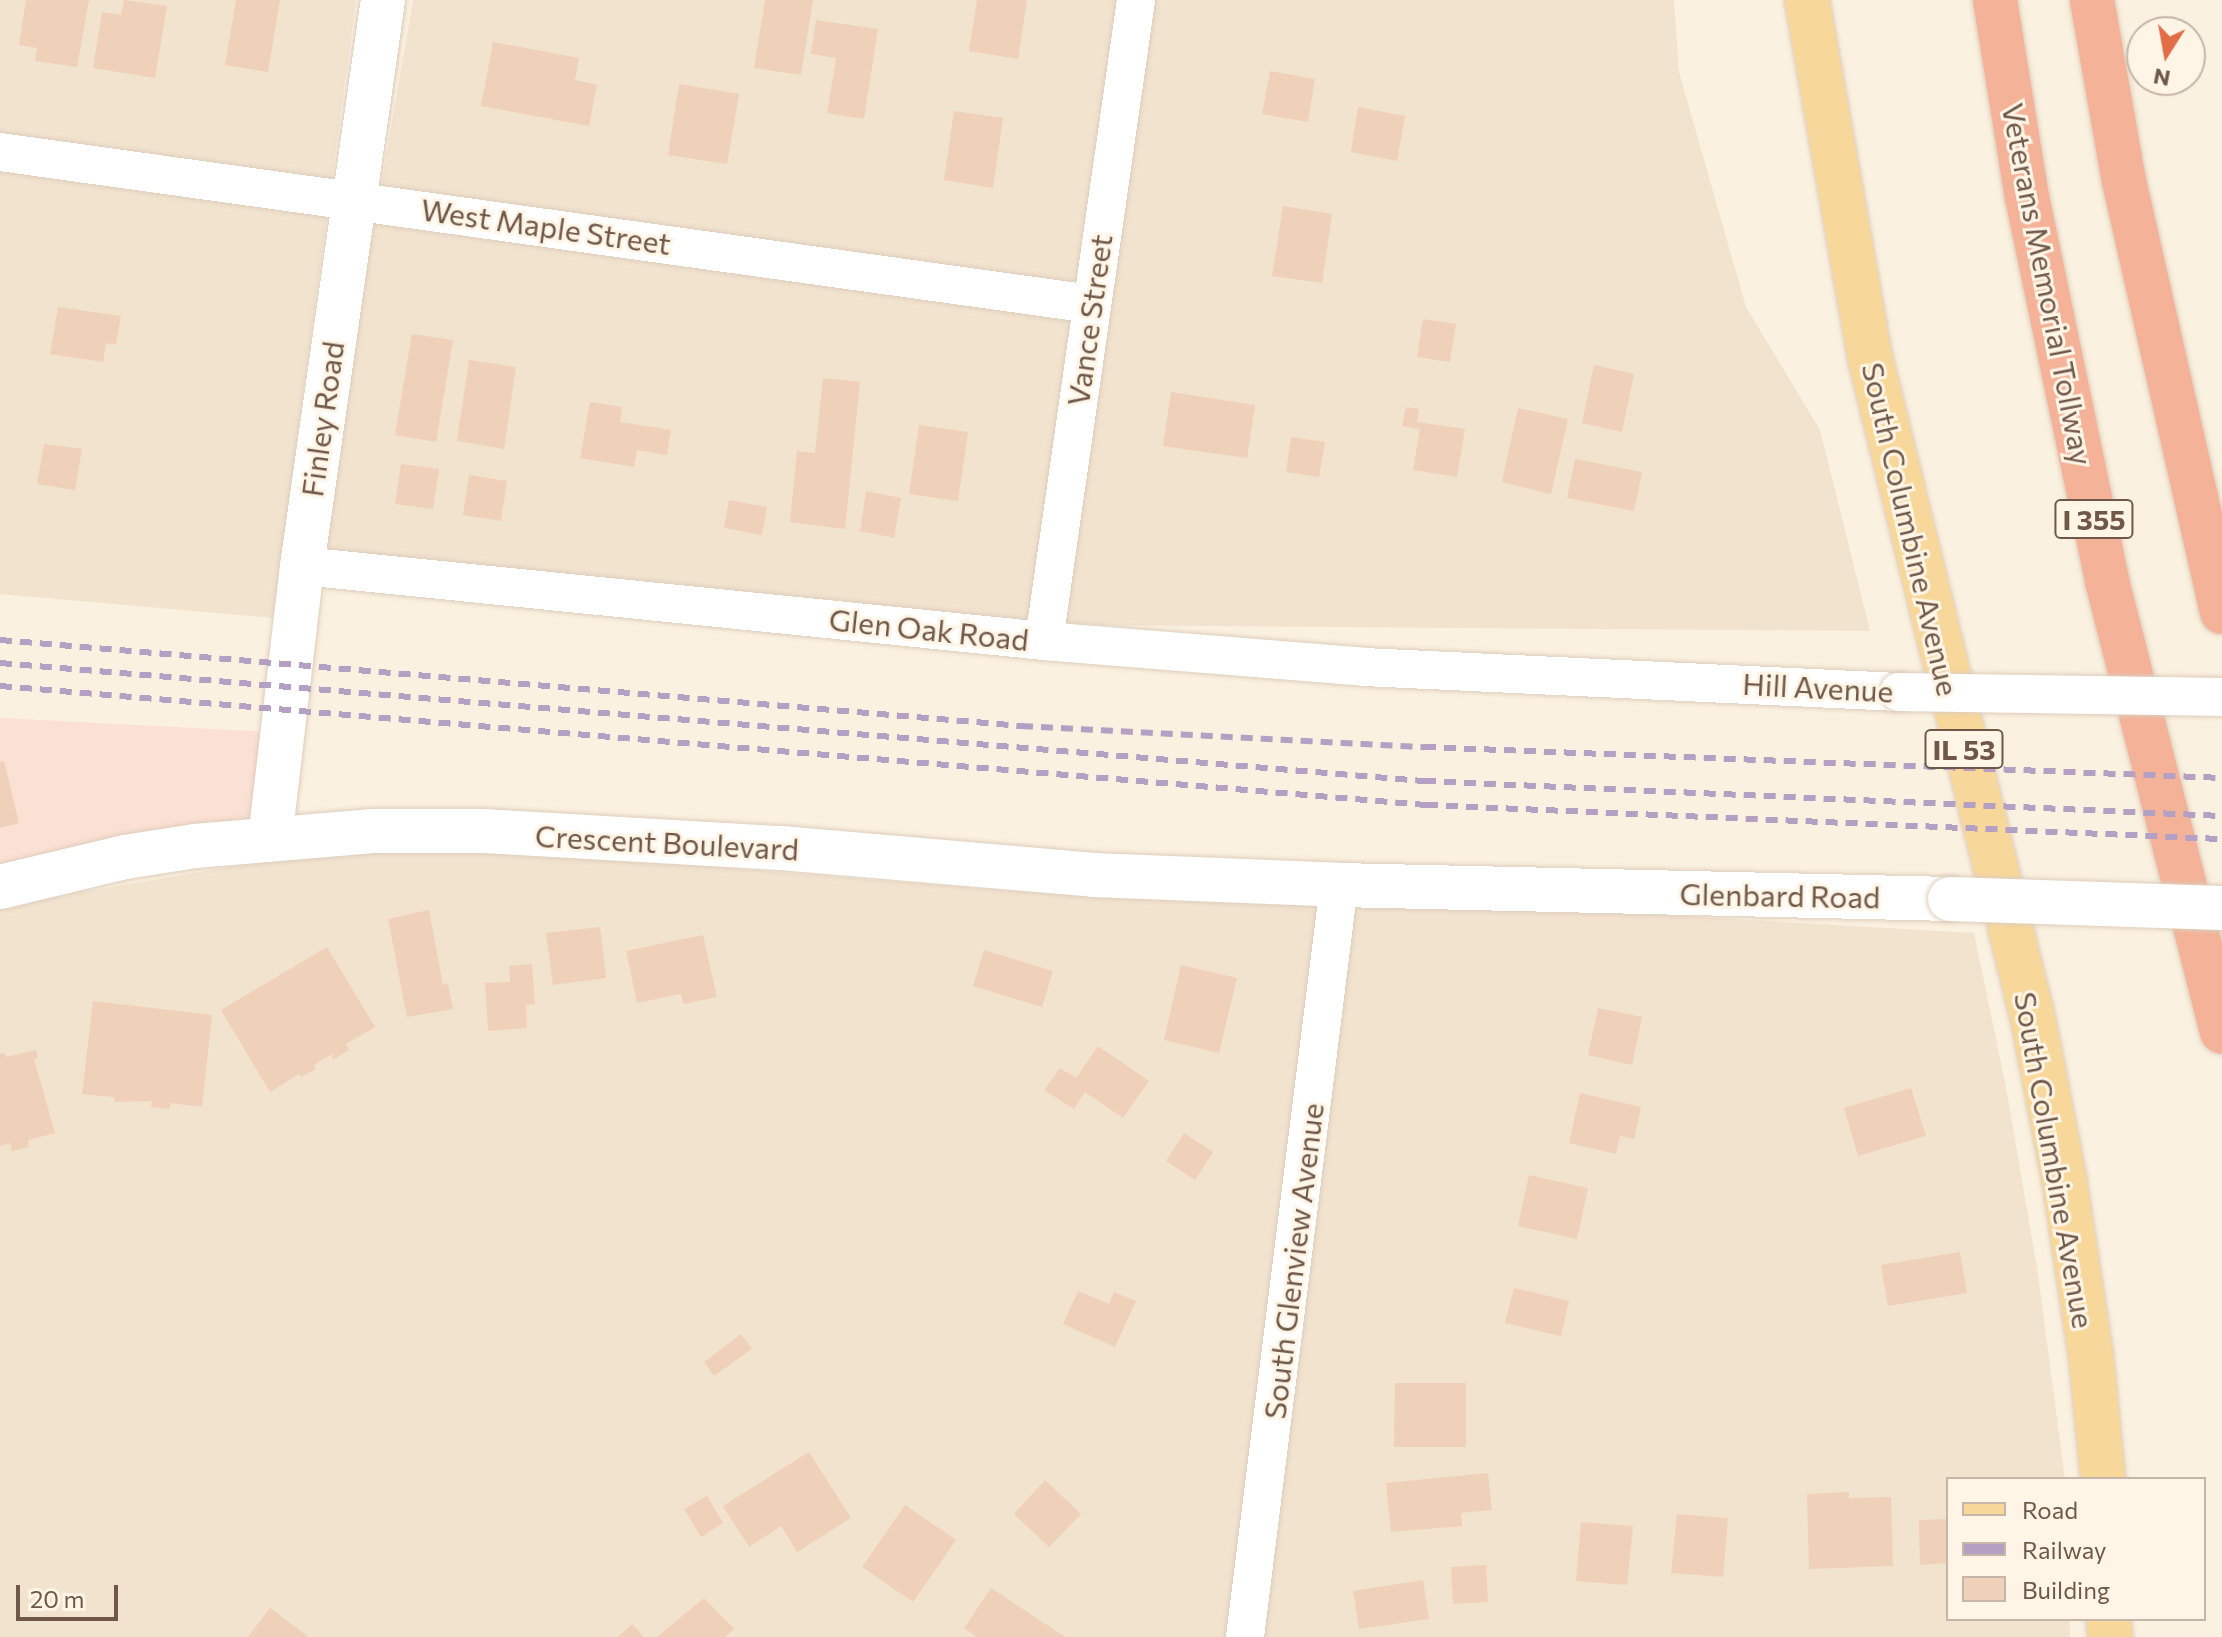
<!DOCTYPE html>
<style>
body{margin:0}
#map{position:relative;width:2222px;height:1637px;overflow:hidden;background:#fbf1e0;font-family:Commissioner,sans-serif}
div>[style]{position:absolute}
.residential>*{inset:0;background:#f2e3cf}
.commercial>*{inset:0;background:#fbe0d4}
.building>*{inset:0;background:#efd0b9}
.roads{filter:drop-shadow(0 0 2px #decdbc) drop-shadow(0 0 2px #decdbc)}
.street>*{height:38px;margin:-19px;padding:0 19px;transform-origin:19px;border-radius:19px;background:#fff}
.secondary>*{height:44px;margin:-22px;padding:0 22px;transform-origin:22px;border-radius:22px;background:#fff}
.primary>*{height:44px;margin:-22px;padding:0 22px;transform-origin:22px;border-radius:22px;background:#f8d79a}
.highway>*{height:44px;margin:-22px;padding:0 22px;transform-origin:22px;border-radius:22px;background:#f4b298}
.rail>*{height:6px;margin-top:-3px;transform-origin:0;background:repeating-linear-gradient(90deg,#b4a0c3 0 12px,transparent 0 20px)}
.bridges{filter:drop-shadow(0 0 2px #decdbc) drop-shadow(0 0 2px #decdbc)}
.street-bridge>*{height:38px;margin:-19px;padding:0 19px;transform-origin:19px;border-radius:19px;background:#fff}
.secondary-bridge>*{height:44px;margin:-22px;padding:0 22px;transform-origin:22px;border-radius:22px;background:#fff}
span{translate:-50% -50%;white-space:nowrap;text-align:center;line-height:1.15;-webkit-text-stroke:6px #fef5e6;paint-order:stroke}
.shield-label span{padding:2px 6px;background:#fef5e6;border:2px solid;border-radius:6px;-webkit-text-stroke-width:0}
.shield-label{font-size:28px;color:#705849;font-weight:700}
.street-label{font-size:30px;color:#705849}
.legend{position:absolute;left:1946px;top:1477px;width:260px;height:144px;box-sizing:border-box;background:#fef5e6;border:2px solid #c5b6a7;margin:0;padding:10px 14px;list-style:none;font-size:24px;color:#705849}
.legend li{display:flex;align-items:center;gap:16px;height:40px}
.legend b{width:40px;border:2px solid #c5b6a7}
.north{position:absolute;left:2126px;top:16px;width:80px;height:80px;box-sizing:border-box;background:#fef5e6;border:2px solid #c5b6a7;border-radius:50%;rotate:191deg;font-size:22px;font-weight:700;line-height:32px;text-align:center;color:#705849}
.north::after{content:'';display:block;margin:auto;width:28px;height:36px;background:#e26e48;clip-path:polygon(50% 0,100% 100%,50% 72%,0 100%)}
.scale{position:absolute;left:16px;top:1585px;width:102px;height:36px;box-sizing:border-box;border:4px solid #705849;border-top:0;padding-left:10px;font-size:24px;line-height:28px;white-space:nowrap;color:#705849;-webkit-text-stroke:6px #fef5e6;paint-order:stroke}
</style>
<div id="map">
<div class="residential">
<i style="clip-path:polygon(0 0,356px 0,273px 618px,0 594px)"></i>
<i style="clip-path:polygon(413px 0,1119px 0,1033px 625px,318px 554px)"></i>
<i style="clip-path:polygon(1152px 0,1674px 0,1679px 72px,1746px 307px,1820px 430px,1870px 631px,1058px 625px)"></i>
<i style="clip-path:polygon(478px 848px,1049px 894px,1523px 907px,1974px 933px,2006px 1087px,2038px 1274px,2065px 1479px,1948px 1479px,1948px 1619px,2070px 1619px,2070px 1637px,0 1637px,0 906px,295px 856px)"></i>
</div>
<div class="commercial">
<i style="clip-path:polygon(0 718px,270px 732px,260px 826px,0 879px)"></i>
</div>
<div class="building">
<i style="clip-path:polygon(26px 0,89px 0,77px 67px,35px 61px,37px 48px,19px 45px)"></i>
<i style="clip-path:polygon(124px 0,167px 6px,155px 78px,93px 68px,102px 12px,121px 15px)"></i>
<i style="clip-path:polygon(236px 0,280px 0,268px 72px,225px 65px)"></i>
<i style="clip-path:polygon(765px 0,813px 0,801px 75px,754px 68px)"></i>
<i style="clip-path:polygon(977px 0,1027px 0,1018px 59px,969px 51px)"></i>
<i style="clip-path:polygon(816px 20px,878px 29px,864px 119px,827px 113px,836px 58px,811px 54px)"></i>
<i style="clip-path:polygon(493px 42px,579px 58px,575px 80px,597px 85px,589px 126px,481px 106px)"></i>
<i style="clip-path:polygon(1270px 71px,1315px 79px,1308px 122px,1262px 114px)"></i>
<i style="clip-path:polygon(679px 84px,739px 94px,727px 164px,668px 155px)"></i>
<i style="clip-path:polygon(1358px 107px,1405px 116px,1397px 161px,1351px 152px)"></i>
<i style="clip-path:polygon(954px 111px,1003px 118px,993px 188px,944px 180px)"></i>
<i style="clip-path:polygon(1283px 206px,1332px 214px,1322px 283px,1272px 276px)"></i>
<i style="clip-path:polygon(58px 307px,121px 316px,116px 345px,106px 343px,103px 362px,50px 354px)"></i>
<i style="clip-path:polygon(1423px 319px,1456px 324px,1450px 362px,1417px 357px)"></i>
<i style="clip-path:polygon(412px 334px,453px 340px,436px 442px,395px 435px)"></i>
<i style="clip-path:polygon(469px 360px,516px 367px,504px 449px,457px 441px)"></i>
<i style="clip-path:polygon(1594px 365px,1634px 374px,1622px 432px,1582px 423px)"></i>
<i style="clip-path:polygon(823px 378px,860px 382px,845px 529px,790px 522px,797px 451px,815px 453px)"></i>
<i style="clip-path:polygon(1171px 392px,1255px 405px,1247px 458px,1163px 446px)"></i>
<i style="clip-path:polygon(590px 402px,622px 407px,620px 422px,671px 430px,667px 455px,637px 450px,634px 467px,580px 458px)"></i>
<i style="clip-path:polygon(1406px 407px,1419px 409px,1417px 422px,1465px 429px,1457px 477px,1413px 470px,1420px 429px,1402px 426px)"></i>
<i style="clip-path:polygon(1518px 408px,1568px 419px,1551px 494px,1502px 482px)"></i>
<i style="clip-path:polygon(919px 425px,968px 432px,958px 501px,909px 494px)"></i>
<i style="clip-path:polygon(1291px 437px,1325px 442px,1319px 477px,1286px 472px)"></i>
<i style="clip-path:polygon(44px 444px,82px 449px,75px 490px,37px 484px)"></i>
<i style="clip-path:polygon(1575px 459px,1642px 472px,1634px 511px,1567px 498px)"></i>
<i style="clip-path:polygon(401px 464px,439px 469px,433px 509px,395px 504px)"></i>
<i style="clip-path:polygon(469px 475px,507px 481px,501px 521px,463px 515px)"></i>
<i style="clip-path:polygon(866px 491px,901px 498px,894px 538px,860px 531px)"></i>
<i style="clip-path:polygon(729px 500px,767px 507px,762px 535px,724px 528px)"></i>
<i style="clip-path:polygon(4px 761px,19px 823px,0 828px,0 762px)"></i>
<i style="clip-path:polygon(429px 910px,443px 985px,448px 984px,453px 1009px,407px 1017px,388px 919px)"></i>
<i style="clip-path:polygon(600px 927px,606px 978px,553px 985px,546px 933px)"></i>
<i style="clip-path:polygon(703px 935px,717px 997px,684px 1004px,681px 994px,637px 1003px,626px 951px)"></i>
<i style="clip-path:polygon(327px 947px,375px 1027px,346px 1044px,349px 1050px,333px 1060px,332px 1054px,314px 1065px,316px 1069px,301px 1077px,299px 1074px,270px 1092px,221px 1010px)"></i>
<i style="clip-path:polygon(984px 950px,1053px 971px,1042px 1007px,973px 986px)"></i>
<i style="clip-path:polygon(532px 964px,535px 1004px,526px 1005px,527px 1028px,488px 1031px,485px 983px,510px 982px,509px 966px)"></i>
<i style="clip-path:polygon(1181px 965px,1237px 978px,1219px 1053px,1164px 1040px)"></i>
<i style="clip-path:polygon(93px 1001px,212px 1015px,202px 1107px,171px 1103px,170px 1109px,151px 1107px,152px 1101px,115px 1102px,114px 1097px,82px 1094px)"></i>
<i style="clip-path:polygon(1598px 1008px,1642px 1017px,1632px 1065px,1588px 1055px)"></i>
<i style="clip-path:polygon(1098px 1046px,1149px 1081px,1123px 1118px,1085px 1092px,1074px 1109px,1044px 1090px,1060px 1068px,1076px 1078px)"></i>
<i style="clip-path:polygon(36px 1050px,38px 1058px,34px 1059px,55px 1133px,28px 1140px,29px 1147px,12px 1151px,10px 1143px,0 1146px,0 1054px,5px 1053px,6px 1057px)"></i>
<i style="clip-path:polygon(1911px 1088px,1926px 1136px,1858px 1156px,1844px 1108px)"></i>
<i style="clip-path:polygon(1580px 1093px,1641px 1107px,1634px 1139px,1620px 1136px,1616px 1154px,1569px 1143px)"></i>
<i style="clip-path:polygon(1184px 1133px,1213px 1152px,1195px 1180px,1166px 1161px)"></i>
<i style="clip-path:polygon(1529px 1175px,1588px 1188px,1577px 1239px,1518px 1226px)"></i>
<i style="clip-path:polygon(1960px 1252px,1967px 1293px,1888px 1306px,1881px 1265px)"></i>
<i style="clip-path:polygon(1514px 1288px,1569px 1301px,1561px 1336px,1505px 1323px)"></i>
<i style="clip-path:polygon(1078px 1291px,1109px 1304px,1114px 1292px,1136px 1301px,1115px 1347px,1063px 1324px)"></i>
<i style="clip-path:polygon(741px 1334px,752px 1349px,714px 1376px,704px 1362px)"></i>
<i style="clip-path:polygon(1395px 1383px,1466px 1383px,1466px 1447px,1394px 1447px)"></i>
<i style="clip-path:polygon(809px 1452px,851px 1518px,797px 1552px,781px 1526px,749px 1547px,723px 1506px)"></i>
<i style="clip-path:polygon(1488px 1473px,1492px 1510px,1461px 1513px,1462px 1526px,1391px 1532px,1386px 1483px)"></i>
<i style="clip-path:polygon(1045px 1480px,1081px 1514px,1049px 1547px,1014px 1514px)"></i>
<i style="clip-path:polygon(1849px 1492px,1849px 1498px,1891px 1497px,1893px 1566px,1809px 1569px,1807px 1494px)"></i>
<i style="clip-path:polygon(707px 1496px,723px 1523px,701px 1537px,684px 1509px)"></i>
<i style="clip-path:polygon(905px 1505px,956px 1540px,913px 1602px,862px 1567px)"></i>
<i style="clip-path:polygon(1677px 1514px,1728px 1518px,1723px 1577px,1671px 1573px)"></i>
<i style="clip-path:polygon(1948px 1519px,1948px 1563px,1920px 1565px,1919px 1520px)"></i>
<i style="clip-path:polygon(1581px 1522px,1633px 1526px,1627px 1585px,1576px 1581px)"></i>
<i style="clip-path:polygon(1486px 1565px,1488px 1602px,1453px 1604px,1451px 1567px)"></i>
<i style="clip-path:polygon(1423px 1580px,1429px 1619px,1359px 1629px,1353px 1591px)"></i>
<i style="clip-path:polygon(991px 1588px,1065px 1637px,977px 1637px,964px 1628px)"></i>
<i style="clip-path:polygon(704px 1598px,734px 1629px,725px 1637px,657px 1637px)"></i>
<i style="clip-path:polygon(270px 1608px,309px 1637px,248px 1637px)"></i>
<i style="clip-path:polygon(632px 1624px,644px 1637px,618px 1637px)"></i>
</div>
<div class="roads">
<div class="street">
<i style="left:0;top:152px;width:1102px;rotate:7.93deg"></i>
<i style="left:302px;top:566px;width:746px;rotate:5.77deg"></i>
<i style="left:1044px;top:641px;width:321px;rotate:4.6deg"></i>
<i style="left:1364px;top:667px;width:536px;rotate:2.68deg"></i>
<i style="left:1044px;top:641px;width:648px;rotate:-81.83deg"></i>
<i style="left:1245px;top:1637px;width:758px;rotate:-82.87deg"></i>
</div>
<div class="secondary">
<i style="left:270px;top:839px;width:275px;rotate:-83.3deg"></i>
<i style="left:302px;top:566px;width:572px;rotate:-81.86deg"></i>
<i style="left:0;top:887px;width:129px;rotate:-13.5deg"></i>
<i style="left:125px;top:857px;width:71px;rotate:-8.9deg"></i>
<i style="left:195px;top:846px;width:179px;rotate:-4.8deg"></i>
<i style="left:373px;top:831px;width:110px"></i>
<i style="left:483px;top:831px;width:298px;rotate:3.3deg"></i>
<i style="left:781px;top:848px;width:314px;rotate:4.9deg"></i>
<i style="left:1094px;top:875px;width:245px;rotate:2.3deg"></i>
<i style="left:1339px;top:885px;width:611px;rotate:1.31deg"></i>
</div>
<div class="primary">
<i style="left:1807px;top:0;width:358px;rotate:80deg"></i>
<i style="left:1869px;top:353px;width:686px;rotate:76.17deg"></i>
<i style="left:2033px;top:1019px;width:162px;rotate:79deg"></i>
<i style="left:2064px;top:1178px;width:180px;rotate:81.4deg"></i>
<i style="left:2091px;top:1356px;width:124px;rotate:84.4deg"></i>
<i style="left:2109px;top:1619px;width:18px;rotate:87deg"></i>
</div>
<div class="highway">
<i style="left:1995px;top:0;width:200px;rotate:80.8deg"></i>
<i style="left:2027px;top:197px;width:392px;rotate:78.2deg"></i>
<i style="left:2107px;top:581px;width:465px;rotate:75.7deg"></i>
<i style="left:2092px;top:0;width:184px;rotate:80deg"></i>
<i style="left:2124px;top:181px;width:442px;rotate:77.2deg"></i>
</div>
</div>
<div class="rail">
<i style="left:0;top:640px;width:1025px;rotate:4.81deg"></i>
<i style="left:1021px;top:726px;width:404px;rotate:3deg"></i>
<i style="left:1424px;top:747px;width:799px;rotate:2.22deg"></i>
<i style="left:0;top:663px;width:1429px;rotate:4.74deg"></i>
<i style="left:1424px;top:781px;width:799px;rotate:2.51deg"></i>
<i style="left:0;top:686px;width:1431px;rotate:4.77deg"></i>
<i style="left:1426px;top:805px;width:797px;rotate:2.45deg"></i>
</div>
<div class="bridges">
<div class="street-bridge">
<i style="left:1899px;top:692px;width:323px;rotate:0.9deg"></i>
</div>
<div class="secondary-bridge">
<i style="left:1950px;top:899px;width:272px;rotate:1.9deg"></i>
</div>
</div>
<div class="shield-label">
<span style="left:2094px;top:519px">I 355</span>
<span style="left:1964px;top:749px">IL 53</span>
</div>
<div class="street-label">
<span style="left:546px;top:226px;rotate:8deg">West Maple Street</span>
<span style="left:2048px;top:284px;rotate:79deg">Veterans Memorial Tollway</span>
<span style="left:1089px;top:320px;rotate:-82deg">Vance Street</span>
<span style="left:322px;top:419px;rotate:-82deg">Finley Road</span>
<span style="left:1911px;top:529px;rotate:77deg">South Columbine Avenue</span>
<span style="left:929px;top:629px;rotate:6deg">Glen Oak Road</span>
<span style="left:1818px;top:687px;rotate:3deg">Hill Avenue</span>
<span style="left:667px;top:842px;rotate:3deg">Crescent Boulevard</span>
<span style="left:1780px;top:895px;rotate:1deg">Glenbard Road</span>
<span style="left:2055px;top:1160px;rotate:80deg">South Columbine Avenue</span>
<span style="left:1293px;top:1261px;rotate:-83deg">South Glenview Avenue</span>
</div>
<ul class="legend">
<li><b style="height:10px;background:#f8d79a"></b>Road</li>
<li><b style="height:10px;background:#b4a0c3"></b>Railway</li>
<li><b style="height:22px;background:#efd0b9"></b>Building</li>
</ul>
<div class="north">N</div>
<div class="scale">20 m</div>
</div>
